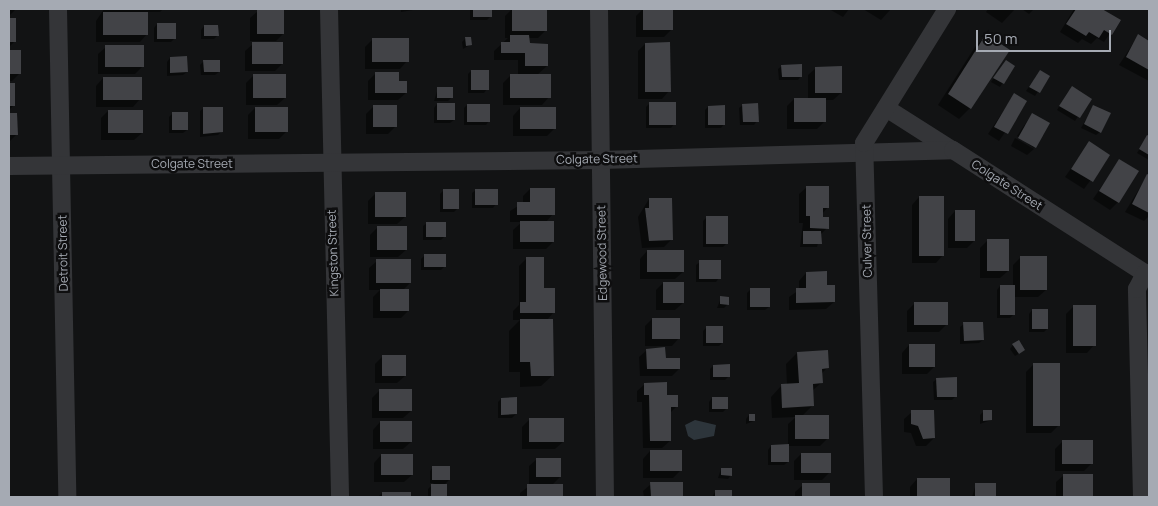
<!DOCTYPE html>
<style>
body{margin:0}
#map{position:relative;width:1158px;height:506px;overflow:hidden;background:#121314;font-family:Manrope,sans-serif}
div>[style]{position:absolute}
.water>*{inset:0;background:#2d353b}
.shadow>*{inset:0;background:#0007}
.building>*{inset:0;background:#424347}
.street>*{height:18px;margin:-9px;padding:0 9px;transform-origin:9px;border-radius:9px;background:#343538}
span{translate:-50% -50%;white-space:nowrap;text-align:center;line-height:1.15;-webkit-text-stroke:5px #0e0e0f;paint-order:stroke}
.street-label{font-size:12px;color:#a5aab3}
.frame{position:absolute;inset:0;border:10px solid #a5aab3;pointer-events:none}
.scale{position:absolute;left:976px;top:30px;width:135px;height:22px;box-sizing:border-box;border:2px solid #a5aab3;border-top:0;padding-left:6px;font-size:15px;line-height:18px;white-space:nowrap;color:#a5aab3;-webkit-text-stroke:4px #0e0e0f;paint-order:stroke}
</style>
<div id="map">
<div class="water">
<i style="clip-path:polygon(695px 420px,716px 425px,714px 436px,694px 440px,688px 436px,685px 425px)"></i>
</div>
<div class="shadow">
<i style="clip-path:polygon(9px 9px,16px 9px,9px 16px)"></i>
<i style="clip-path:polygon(104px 9px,163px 9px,160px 12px,147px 12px,147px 34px,140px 42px,96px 42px,96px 21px)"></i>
<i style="clip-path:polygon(401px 9px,419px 9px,401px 12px)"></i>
<i style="clip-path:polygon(470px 9px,491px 9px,491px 16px,487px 20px,470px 20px)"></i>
<i style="clip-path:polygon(512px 9px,545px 9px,545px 31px,538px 38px,528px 38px,528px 45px,547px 66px,537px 75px,549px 97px,542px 105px,503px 105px,503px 83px,511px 75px,518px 75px,518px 60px,494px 60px,494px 51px,508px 38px,505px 38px,505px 16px)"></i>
<i style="clip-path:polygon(643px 9px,671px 9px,671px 30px,664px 37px,636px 37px,636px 16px)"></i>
<i style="clip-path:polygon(829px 9px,849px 9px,843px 17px)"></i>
<i style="clip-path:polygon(863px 9px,891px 9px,881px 20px)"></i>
<i style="clip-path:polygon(988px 9px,1015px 9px,1002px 23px,986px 12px)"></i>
<i style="clip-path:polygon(1022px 9px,1034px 9px,1029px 14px)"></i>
<i style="clip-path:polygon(1074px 9px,1100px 9px,1119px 21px,1104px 42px,1097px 38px,1091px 44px,1082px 39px,1078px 43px,1060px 32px)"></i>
<i style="clip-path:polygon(258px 11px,283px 34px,276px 41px,250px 41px,250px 18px)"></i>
<i style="clip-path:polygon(9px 19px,15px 19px,15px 41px,9px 47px)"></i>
<i style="clip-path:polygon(157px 24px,175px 38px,171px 42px,154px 42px,154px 28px)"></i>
<i style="clip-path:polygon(204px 26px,217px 36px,214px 39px,201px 39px,201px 30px)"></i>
<i style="clip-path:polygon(986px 36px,970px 108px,959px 119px,938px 105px,975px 47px)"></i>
<i style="clip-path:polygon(1138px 36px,1149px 42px,1149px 81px,1119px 65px)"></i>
<i style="clip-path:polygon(466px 38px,470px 45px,463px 49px,462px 42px)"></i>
<i style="clip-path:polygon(373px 39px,407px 61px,400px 69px,365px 69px,365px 47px)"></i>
<i style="clip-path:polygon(253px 44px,282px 64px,275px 71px,245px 71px,245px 51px)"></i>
<i style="clip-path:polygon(645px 44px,669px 91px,662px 99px,638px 99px,638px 51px)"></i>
<i style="clip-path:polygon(106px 47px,143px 66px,135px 74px,98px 74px,98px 54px)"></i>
<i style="clip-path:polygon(9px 51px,19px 51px,20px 73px,12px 81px,9px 81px)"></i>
<i style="clip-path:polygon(170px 58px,187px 72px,183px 75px,167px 76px,167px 62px)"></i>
<i style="clip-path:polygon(204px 61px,219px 72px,215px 75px,201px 75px,200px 65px)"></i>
<i style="clip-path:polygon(1003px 65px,1013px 66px,1000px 87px,991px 82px)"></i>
<i style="clip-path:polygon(782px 66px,801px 76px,798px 80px,779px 80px,778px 69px)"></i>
<i style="clip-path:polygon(816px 68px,841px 93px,833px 100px,825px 100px,825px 121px,817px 129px,787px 129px,787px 106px,794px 99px,808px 99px,808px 75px)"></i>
<i style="clip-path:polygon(471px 71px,487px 89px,484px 93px,468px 93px,468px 74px)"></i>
<i style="clip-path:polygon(1040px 71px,1048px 77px,1035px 96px,1026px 91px)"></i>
<i style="clip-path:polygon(376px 73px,398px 82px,406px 93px,398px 100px,368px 100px,368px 81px)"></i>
<i style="clip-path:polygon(253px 76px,285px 98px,277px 105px,246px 105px,246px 83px)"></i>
<i style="clip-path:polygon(103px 78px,140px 99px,133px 107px,96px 107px,96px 86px)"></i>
<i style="clip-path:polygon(9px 84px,14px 84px,14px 105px,9px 110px)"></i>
<i style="clip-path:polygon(438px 88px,452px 97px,448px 101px,434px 101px)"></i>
<i style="clip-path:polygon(1068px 92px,1090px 99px,1075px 121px,1057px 110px)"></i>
<i style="clip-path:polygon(1014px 95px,1026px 102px,999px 141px,988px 134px)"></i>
<i style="clip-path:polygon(437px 104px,454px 120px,450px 123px,434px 123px,434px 108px)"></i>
<i style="clip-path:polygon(649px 104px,674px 124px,671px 128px,646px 128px,646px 107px)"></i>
<i style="clip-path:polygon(467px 105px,489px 121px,486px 125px,464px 125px,464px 108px)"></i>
<i style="clip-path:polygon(743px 105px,757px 121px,754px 125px,740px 125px,739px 108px)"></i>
<i style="clip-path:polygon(1094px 106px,1100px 132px,1096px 135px,1081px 128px)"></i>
<i style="clip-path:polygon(373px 107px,395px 127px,388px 134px,366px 134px,366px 114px)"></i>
<i style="clip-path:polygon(708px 107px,724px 124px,721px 128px,705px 128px,705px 110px)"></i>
<i style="clip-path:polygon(204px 108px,221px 132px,218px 135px,200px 137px,200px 111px)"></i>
<i style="clip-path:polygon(255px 108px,286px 132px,279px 139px,248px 139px,248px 115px)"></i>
<i style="clip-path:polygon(520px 108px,554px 129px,547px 136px,513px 136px,513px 116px)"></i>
<i style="clip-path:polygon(108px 111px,142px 133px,134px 140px,101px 140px,101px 118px)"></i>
<i style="clip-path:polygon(173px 113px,187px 130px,183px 133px,169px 133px,169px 117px)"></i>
<i style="clip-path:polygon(9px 114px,16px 114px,17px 134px,9px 142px)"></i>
<i style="clip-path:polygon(1032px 114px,1048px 124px,1034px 148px,1017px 136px)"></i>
<i style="clip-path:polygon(1148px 136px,1149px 137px,1149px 160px,1137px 153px)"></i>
<i style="clip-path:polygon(1015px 138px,1034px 149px,1027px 155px,1011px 146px)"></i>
<i style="clip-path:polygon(1089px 143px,1109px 155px,1084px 189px,1065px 177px)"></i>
<i style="clip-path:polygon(1119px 161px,1118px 202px,1110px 210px,1093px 199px)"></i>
<i style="clip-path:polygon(1147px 176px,1149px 216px,1144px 221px,1125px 212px)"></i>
<i style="clip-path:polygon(807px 187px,828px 207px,822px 214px,827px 228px,820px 235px,817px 247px,800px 247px,803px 223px,799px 223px,799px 194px)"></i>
<i style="clip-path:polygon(530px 189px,553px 214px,545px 223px,553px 242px,546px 249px,513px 249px,513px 230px,522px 222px,510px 222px,510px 211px,523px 203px,523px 196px)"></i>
<i style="clip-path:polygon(476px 190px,496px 204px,493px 208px,472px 208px,472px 193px)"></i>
<i style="clip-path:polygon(443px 191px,458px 208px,454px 212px,440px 212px,440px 194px)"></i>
<i style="clip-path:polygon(375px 194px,405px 217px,397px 224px,368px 224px,368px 201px)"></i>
<i style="clip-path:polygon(919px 197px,943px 255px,936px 263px,912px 263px,912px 205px)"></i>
<i style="clip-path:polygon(649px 199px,671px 240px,664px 247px,642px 248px,638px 217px)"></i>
<i style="clip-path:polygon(955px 211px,974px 241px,967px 248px,948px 248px,948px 219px)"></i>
<i style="clip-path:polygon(707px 217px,726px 244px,723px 247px,703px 247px,703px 221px)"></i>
<i style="clip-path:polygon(427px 223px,445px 236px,441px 240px,423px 240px,423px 226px)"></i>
<i style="clip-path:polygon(378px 227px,406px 250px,398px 257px,370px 257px,370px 235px)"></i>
<i style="clip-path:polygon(988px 240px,1008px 271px,1000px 278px,980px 278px,980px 248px)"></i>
<i style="clip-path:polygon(647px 251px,683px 272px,675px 279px,640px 279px,640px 259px)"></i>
<i style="clip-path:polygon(425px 255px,445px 266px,441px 270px,421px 270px,421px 259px)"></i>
<i style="clip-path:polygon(527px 258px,553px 313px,547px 320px,553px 375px,541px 386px,520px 387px,520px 372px,509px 372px,509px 331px,520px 320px,513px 320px,513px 311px,519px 305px,519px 266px)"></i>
<i style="clip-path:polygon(1020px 258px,1046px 290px,1038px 297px,1013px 297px,1013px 315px,1010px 318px,997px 318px,997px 290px,1000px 286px,1013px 286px,1013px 265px)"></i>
<i style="clip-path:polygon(377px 261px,410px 283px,403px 290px,408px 311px,401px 318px,373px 318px,373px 297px,380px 290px,369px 290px,369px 268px)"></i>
<i style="clip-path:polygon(700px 262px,719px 278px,716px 282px,696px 282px,696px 265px)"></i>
<i style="clip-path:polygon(806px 273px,826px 286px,834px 302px,826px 309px,789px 310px,789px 297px,799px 290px,799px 281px)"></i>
<i style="clip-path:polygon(663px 283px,683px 303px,675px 310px,656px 310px,656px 290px)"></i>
<i style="clip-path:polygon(750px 290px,769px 307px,765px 310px,747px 310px,747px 293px)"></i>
<i style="clip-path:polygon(721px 298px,728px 304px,724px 308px,717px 308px)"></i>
<i style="clip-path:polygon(914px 304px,947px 324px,939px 332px,907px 332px,907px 311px)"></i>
<i style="clip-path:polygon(1073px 307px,1094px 345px,1087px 353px,1066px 353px,1066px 314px)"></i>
<i style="clip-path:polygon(1032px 310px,1047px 329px,1044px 332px,1029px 332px,1029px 314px)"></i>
<i style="clip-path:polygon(652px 319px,679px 338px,672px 346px,645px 346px,645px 326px)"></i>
<i style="clip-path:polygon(964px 324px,983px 340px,979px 343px,960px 344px,960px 327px)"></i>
<i style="clip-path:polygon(706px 328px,722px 343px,719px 346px,703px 346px,703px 331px)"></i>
<i style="clip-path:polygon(909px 345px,934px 367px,927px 374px,902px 374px,902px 353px)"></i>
<i style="clip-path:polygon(1013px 345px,1020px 353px,1015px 356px,1010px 349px)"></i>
<i style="clip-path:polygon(647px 350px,665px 359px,679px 369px,672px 376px,640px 376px,639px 357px)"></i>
<i style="clip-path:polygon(797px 353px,827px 368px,821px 374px,821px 383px,812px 391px,813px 405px,802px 416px,828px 438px,820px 446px,788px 446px,788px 462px,784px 465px,768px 465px,768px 450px,771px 446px,788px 446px,788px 424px,796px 417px,772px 418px,771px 397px,782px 385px,787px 385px,786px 364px)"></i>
<i style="clip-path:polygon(383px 356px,405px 376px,397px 383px,375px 383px,375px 364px)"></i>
<i style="clip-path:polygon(1034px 364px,1059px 425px,1051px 433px,1026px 433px,1026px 372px)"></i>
<i style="clip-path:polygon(713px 366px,728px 377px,725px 380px,710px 380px,710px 369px)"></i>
<i style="clip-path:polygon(937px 379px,956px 396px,952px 400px,934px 400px,933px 382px)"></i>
<i style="clip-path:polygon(645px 384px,677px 406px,669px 414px,670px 441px,662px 448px,643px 448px,642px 402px,637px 402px,637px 391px)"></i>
<i style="clip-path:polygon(380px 390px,411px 411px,403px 418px,372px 418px,372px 398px)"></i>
<i style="clip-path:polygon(712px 398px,727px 408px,723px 412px,709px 412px,709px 402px)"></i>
<i style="clip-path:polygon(501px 399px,516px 414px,512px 418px,498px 418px,498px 402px)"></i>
<i style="clip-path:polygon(912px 412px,934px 438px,926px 446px,916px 446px,911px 433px,904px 432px,904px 419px)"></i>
<i style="clip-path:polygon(983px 412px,991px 420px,980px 424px,980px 415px)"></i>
<i style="clip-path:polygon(749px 415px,754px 421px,746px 424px,746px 419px)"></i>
<i style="clip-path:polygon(530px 419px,563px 442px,555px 449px,522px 449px,522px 427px)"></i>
<i style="clip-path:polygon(380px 422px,411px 442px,403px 449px,373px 449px,373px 430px)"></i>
<i style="clip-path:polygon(1062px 442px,1091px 464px,1084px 471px,1055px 471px,1055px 449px)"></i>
<i style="clip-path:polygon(650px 451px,681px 470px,673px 478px,643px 478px,643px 459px)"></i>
<i style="clip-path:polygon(801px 454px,830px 472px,822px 480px,794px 480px,794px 461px)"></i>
<i style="clip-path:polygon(381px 455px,412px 475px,404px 482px,374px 482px,374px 463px)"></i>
<i style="clip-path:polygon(537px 459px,560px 477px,551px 486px,562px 486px,562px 497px,520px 497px,520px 493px,529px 486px,529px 466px)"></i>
<i style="clip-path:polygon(433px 467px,449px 480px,443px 486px,446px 486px,446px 497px,428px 497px,428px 489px,434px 483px,430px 483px,430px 471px)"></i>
<i style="clip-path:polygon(721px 469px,731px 475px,728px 479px,718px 478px)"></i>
<i style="clip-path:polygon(1064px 475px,1092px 475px,1092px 497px,1056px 497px,1056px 482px)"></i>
<i style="clip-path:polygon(917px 479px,949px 479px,949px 497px,910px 497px,910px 487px)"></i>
<i style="clip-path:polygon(651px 484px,682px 484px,682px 497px,644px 497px,643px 491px)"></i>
<i style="clip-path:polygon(976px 484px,995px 484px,995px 497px,972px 497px)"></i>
<i style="clip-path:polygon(803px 485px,829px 485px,829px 497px,795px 497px,795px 492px)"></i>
<i style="clip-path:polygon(715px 492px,731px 492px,731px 497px,712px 497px)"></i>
<i style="clip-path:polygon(382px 493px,410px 493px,410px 497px,378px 497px)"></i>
</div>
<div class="building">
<i style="clip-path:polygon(257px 9px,284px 9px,284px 34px,257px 34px)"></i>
<i style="clip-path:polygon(473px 9px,492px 9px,492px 17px,473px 17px)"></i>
<i style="clip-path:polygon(512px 9px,547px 9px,547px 31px,512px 31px)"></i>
<i style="clip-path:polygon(643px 9px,673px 9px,673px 30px,643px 30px)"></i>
<i style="clip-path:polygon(1076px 9px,1102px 9px,1121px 20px,1112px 35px,1104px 30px,1099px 38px,1089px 32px,1086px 36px,1066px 24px)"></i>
<i style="clip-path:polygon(103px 12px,148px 12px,148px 35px,103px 35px)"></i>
<i style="clip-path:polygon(9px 18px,16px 18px,16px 42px,9px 42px)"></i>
<i style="clip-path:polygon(157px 23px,176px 23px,176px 39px,157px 39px)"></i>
<i style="clip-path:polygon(204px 25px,218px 25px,219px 36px,204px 36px)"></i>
<i style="clip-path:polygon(986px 34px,1010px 50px,971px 109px,948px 94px)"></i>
<i style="clip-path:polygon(1138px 34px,1149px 41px,1149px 70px,1126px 57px)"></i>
<i style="clip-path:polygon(510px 35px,529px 35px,530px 43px,548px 44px,548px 66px,525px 66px,525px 53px,501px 53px,501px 42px,510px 42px)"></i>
<i style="clip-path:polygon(465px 37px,471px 37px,472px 45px,466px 46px)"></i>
<i style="clip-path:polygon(372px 38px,409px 38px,409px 62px,372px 62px)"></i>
<i style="clip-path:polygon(252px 42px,283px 42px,283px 64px,252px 64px)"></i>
<i style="clip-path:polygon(670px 42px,671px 92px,645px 92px,645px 43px)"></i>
<i style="clip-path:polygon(105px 45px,144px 45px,144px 67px,105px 67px)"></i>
<i style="clip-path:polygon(9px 50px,21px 50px,21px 74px,9px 74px)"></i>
<i style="clip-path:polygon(187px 56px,188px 72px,170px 73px,170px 57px)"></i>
<i style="clip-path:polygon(203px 60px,220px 60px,220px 72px,204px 72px)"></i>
<i style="clip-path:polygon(1006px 60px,1015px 66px,1004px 84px,993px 78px)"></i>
<i style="clip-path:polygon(802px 64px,802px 77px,782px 77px,781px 65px)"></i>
<i style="clip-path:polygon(842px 66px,842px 93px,815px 93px,815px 67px)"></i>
<i style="clip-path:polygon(471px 70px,489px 70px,489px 90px,471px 90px)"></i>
<i style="clip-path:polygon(1040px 70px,1050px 76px,1040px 93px,1029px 87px)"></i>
<i style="clip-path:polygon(375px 72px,399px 72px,399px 81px,407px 81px,407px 93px,375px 93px)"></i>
<i style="clip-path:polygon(253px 74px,286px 74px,286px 98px,253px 98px)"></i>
<i style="clip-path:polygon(510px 74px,551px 74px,551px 98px,510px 98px)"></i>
<i style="clip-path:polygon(103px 77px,142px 77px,142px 100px,103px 100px)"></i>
<i style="clip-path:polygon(9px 83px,15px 83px,15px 106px,9px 106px)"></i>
<i style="clip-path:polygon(1072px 86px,1092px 99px,1080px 118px,1059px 106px)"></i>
<i style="clip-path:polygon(437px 87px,453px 87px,453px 98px,437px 98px)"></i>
<i style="clip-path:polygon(1014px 93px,1027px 101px,1008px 134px,994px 127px)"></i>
<i style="clip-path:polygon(794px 98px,826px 98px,826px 122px,794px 122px)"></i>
<i style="clip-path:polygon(649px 102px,676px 102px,676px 125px,649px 125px)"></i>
<i style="clip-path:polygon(437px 103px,455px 103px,455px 120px,437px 120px)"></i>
<i style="clip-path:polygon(758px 103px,759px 122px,743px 122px,742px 104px)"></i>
<i style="clip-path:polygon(467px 104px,490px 104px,490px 122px,467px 122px)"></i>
<i style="clip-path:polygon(373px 105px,397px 105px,397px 127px,373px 127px)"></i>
<i style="clip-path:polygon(725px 105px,725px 125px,708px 125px,708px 106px)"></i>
<i style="clip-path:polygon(1093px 105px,1111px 113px,1101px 133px,1084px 124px)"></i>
<i style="clip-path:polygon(203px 107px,223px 107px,223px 132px,203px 134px)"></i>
<i style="clip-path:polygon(255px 107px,288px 107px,288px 132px,255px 132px)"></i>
<i style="clip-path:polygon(520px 107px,556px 107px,556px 129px,520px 129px)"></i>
<i style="clip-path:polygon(108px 110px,143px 110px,143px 133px,108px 133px)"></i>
<i style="clip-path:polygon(172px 112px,188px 112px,188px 130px,172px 130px)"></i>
<i style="clip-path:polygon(9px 113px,17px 113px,18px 135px,9px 135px)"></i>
<i style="clip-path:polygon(1032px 113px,1050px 123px,1036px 148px,1018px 138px)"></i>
<i style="clip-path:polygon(1147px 135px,1149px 136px,1149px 155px,1139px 149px)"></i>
<i style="clip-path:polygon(1089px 141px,1110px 155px,1093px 182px,1071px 169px)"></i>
<i style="clip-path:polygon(1119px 159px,1139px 171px,1119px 203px,1099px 191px)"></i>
<i style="clip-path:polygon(1147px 174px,1149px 175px,1149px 213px,1132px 204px)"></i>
<i style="clip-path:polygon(806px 186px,829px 186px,829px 208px,823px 208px,823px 217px,829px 217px,829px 229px,810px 228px,810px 216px,806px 216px)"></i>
<i style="clip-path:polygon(530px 188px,555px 188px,555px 215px,517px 215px,517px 202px,530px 202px)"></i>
<i style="clip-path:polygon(443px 189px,459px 189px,459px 209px,443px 209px)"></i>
<i style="clip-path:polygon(475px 189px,498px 189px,498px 205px,475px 205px)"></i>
<i style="clip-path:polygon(375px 192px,406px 192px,406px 217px,375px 217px)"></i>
<i style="clip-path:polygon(919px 196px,944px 196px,944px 256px,919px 256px)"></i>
<i style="clip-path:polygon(649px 198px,672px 198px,673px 240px,649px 241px,645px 208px,649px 208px)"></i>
<i style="clip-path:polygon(955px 210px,975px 210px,975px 241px,955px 241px)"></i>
<i style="clip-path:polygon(706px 216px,728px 216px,728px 244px,706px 244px)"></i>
<i style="clip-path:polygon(520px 221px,554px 221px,554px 242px,520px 242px)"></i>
<i style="clip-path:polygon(426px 222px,446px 222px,446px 237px,426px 237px)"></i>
<i style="clip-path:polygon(377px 226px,407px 226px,407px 250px,377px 250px)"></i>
<i style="clip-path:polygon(803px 231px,821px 231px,822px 244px,803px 244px)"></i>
<i style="clip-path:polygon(987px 239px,1009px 239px,1009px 271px,987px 271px)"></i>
<i style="clip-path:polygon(647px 250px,684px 250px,684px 272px,647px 272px)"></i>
<i style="clip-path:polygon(424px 254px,446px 254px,446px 267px,424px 267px)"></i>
<i style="clip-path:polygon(1020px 256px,1047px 256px,1047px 290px,1020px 290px)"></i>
<i style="clip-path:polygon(526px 257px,544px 257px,544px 288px,555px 288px,555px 313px,520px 313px,520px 302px,526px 302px)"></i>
<i style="clip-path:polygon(376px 259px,411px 259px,411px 283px,376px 283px)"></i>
<i style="clip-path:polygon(699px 260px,721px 260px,721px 279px,699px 279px)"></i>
<i style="clip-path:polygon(827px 271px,827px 285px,835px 285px,835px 302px,796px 303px,796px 288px,806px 288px,806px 272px)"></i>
<i style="clip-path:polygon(663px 282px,684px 282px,684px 303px,663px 303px)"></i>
<i style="clip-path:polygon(1000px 285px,1015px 285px,1015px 315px,1000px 315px)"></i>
<i style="clip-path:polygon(750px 288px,770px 288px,770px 307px,750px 307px)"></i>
<i style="clip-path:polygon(380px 289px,409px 289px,409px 311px,380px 311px)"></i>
<i style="clip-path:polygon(720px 296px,729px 297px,729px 305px,720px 304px)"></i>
<i style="clip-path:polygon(914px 302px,948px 302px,948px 325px,914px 325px)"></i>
<i style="clip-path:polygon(1073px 305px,1096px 305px,1096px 346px,1073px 346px)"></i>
<i style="clip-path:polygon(1032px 309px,1048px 309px,1048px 329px,1032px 329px)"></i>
<i style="clip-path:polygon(652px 318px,680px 318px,680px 339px,652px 339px)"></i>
<i style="clip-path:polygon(520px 319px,553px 319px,554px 376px,531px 376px,530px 362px,520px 362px)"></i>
<i style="clip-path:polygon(963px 322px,983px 322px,984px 340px,964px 341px)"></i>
<i style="clip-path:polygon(706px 326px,723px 326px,723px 343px,706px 343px)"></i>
<i style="clip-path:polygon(1019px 340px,1025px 350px,1019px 354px,1012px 344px)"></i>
<i style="clip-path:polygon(909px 344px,935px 344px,935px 367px,909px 367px)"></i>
<i style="clip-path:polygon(665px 347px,666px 358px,680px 358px,680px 369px,647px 369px,646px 349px)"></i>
<i style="clip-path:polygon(828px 350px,829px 368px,822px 369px,823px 383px,813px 384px,814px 406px,782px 408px,781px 384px,799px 383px,797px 352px)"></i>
<i style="clip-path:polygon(382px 355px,406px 355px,406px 376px,382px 376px)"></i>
<i style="clip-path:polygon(1033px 363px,1060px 363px,1060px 426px,1033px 426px)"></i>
<i style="clip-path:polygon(730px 364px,730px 377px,713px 377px,713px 365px)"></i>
<i style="clip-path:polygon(957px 377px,957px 397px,937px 397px,936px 378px)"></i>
<i style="clip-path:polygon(667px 382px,667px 395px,678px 395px,678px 407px,671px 407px,671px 441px,650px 441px,649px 395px,644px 395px,644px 383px)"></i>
<i style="clip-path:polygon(379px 389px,412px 389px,412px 411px,379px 411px)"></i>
<i style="clip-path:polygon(517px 397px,517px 414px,501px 415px,501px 398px)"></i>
<i style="clip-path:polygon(712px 397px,728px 397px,728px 409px,712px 409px)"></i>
<i style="clip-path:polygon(911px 410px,934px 410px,935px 438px,923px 439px,918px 426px,911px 424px)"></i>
<i style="clip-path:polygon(983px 410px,992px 410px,992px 420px,983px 421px)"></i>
<i style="clip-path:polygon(749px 414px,755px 414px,755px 421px,749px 421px)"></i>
<i style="clip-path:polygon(795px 415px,829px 415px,829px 439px,795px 439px)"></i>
<i style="clip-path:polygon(529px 418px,564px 418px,564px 442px,529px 442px)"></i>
<i style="clip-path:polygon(380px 421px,412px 421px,412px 442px,380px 442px)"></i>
<i style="clip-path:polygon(1062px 440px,1093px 440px,1093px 464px,1062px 464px)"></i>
<i style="clip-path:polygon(789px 444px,789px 462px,771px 462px,771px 445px)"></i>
<i style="clip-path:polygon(650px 450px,682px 450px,682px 471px,650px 471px)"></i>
<i style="clip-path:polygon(801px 453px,831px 453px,831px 473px,801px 473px)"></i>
<i style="clip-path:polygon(381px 454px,413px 454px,413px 475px,381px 475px)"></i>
<i style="clip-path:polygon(536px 458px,561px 458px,561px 477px,536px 477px)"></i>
<i style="clip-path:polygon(432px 466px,450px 466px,450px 480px,432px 480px)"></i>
<i style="clip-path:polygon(721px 468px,732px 468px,732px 476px,721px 475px)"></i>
<i style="clip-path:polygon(1063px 474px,1093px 474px,1093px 497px,1063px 497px)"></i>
<i style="clip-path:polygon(917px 478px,950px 478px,950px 497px,917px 497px)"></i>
<i style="clip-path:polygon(650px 482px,683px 482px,683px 497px,651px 497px)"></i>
<i style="clip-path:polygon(802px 483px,830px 483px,830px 497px,802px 497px)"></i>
<i style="clip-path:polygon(975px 483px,996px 483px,996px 497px,975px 497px)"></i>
<i style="clip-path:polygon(431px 484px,447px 484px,447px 497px,431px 497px)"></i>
<i style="clip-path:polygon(527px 484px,563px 484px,563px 497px,527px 497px)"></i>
<i style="clip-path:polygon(715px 490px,732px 490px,732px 497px,715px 497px)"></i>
<i style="clip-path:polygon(382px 492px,411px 492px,411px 497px,382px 497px)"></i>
</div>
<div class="street">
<i style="left:58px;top:9px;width:488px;rotate:88.9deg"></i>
<i style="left:329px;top:9px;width:488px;rotate:88.7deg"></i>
<i style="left:599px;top:9px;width:488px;rotate:89.3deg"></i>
<i style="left:886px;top:108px;width:78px;rotate:32.5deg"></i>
<i style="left:9px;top:166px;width:591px;rotate:-0.58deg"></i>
<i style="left:600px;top:160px;width:353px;rotate:-1.6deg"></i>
<i style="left:953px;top:150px;width:233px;rotate:32.7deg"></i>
<i style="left:874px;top:497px;width:354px;rotate:-91.6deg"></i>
<i style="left:864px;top:143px;width:158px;rotate:-58.2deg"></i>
<i style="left:1142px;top:497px;width:208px;rotate:-91.4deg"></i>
<i style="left:1137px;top:289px;width:18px;rotate:-63deg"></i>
</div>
<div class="street-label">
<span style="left:597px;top:159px;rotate:-1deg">Colgate Street</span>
<span style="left:192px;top:164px">Colgate Street</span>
<span style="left:1007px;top:185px;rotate:33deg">Colgate Street</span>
<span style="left:867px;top:241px;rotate:-91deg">Culver Street</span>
<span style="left:63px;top:253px;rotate:-91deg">Detroit Street</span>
<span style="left:333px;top:253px;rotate:-92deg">Kingston Street</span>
<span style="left:602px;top:253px;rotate:-91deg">Edgewood Street</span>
</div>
<div class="frame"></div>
<div class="scale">50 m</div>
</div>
